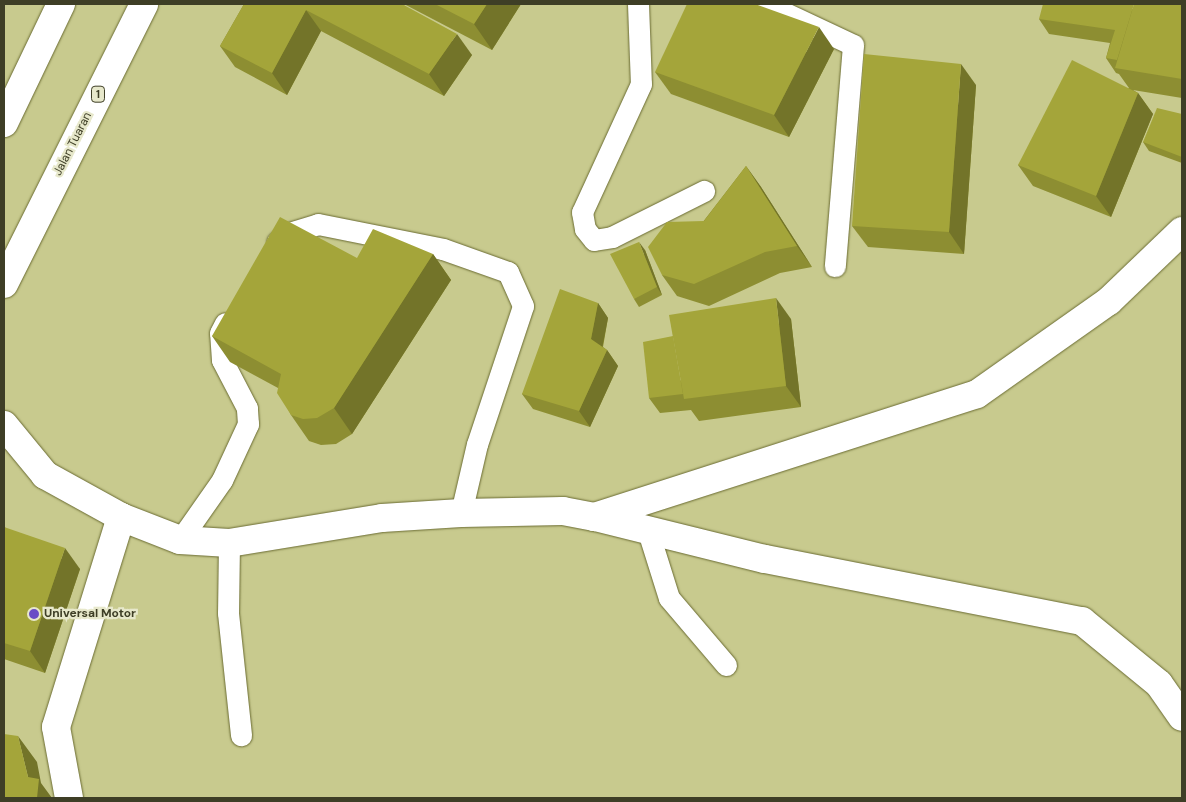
<!DOCTYPE html>
<style>
body{margin:0}
#map{position:relative;width:1186px;height:802px;overflow:hidden;background:#c8ca8e;font-family:"DM Sans",sans-serif}
div>[style]{position:absolute}
.roads{filter:drop-shadow(0 0 1px #6a6b32) drop-shadow(0 0 1px #6a6b32)}
.lane>*{height:21px;margin:-10.5px;padding:0 10.5px;transform-origin:10.5px;border-radius:10.5px;background:#fff}
.street>*{height:28px;margin:-14px;padding:0 14px;transform-origin:14px;border-radius:14px;background:#fff}
.primary>*{height:28px;margin:-14px;padding:0 14px;transform-origin:14px;border-radius:14px;background:#fff}
.wall>*{inset:0;background:#8d8e32}
.shaded-wall>*{inset:0;background:#737429}
.building>*{inset:0;background:#a4a53a}
.dots>*{width:14px;height:14px;translate:-50% -50%;box-sizing:border-box;border:2px solid #e7e8cb;border-radius:50%}
span{translate:-50% -50%;white-space:nowrap;text-align:center;line-height:1.15;-webkit-text-stroke:4.5px #e7e8cb;paint-order:stroke}
.shield-label span{padding:1px 4px;background:#e7e8cb;border:1px solid;border-radius:4px;-webkit-text-stroke-width:0}
.shield-label{font-size:11px;color:#3e3e26;font-weight:700}
.street-label{font-size:12px;color:#3e3e26}
.poi-label{font-size:12px;color:#3e3e26;font-weight:700}
.left{translate:0 -50%;text-align:left}
.frame{position:absolute;inset:0;border:5px solid #3e3e26;pointer-events:none}
</style>
<div id="map">
<div class="roads">
<div class="lane">
<i style="left:638px;top:4px;width:80px;rotate:87.9deg"></i>
<i style="left:641px;top:84px;width:141px;rotate:114.7deg"></i>
<i style="left:582px;top:212px;width:17px;rotate:80deg"></i>
<i style="left:585px;top:229px;width:14px;rotate:51deg"></i>
<i style="left:594px;top:240px;width:18px;rotate:-9deg"></i>
<i style="left:612px;top:237px;width:103px;rotate:-26.6deg"></i>
<i style="left:766px;top:4px;width:96px;rotate:25.2deg"></i>
<i style="left:853px;top:45px;width:222px;rotate:94.7deg"></i>
<i style="left:277px;top:242px;width:15px;rotate:-37deg"></i>
<i style="left:289px;top:233px;width:30px;rotate:-17deg"></i>
<i style="left:318px;top:224px;width:127px;rotate:11.3deg"></i>
<i style="left:443px;top:249px;width:69px;rotate:19.5deg"></i>
<i style="left:508px;top:272px;width:37px;rotate:66deg"></i>
<i style="left:523px;top:306px;width:145px;rotate:108.4deg"></i>
<i style="left:477px;top:444px;width:71px;rotate:103.1deg"></i>
<i style="left:647px;top:528px;width:73px;rotate:72.6deg"></i>
<i style="left:669px;top:598px;width:88px;rotate:49.6deg"></i>
<i style="left:180px;top:540px;width:73px;rotate:-55deg"></i>
<i style="left:222px;top:480px;width:62px;rotate:-65.1deg"></i>
<i style="left:248px;top:424px;width:16px;rotate:-94deg"></i>
<i style="left:247px;top:408px;width:54px;rotate:-117.5deg"></i>
<i style="left:222px;top:360px;width:27px;rotate:-94deg"></i>
<i style="left:220px;top:333px;width:11px;rotate:-63deg"></i>
<i style="left:229px;top:543px;width:70px;rotate:90.8deg"></i>
<i style="left:228px;top:613px;width:123px;rotate:83.9deg"></i>
</div>
<div class="street">
<i style="left:4px;top:425px;width:65px;rotate:50.6deg"></i>
<i style="left:45px;top:475px;width:87px;rotate:28.9deg"></i>
<i style="left:121px;top:517px;width:63px;rotate:21.3deg"></i>
<i style="left:180px;top:540px;width:49px;rotate:3.5deg"></i>
<i style="left:229px;top:543px;width:155px;rotate:-9.3deg"></i>
<i style="left:382px;top:518px;width:79px;rotate:-3.6deg"></i>
<i style="left:461px;top:513px;width:102px;rotate:-1.1deg"></i>
<i style="left:563px;top:511px;width:32px;rotate:11deg"></i>
<i style="left:594px;top:517px;width:402px;rotate:-17.8deg"></i>
<i style="left:977px;top:394px;width:161px;rotate:-35.2deg"></i>
<i style="left:1109px;top:301px;width:101px;rotate:-43.8deg"></i>
<i style="left:595px;top:517px;width:175px;rotate:13.9deg"></i>
<i style="left:765px;top:559px;width:323px;rotate:11.1deg"></i>
<i style="left:1082px;top:621px;width:99px;rotate:39.3deg"></i>
<i style="left:1159px;top:684px;width:40px;rotate:55.1deg"></i>
<i style="left:69px;top:798px;width:72px;rotate:-100.4deg"></i>
<i style="left:56px;top:727px;width:220px;rotate:-72.8deg"></i>
</div>
<div class="primary">
<i style="left:4px;top:123px;width:132px;rotate:-64.4deg"></i>
<i style="left:4px;top:284px;width:313px;rotate:-63.4deg"></i>
</div>
</div>
<div class="wall">
<i style="clip-path:polygon(244px 4px,402px 4px,472px 55px,444px 96px,321px 31px,287px 95px,235px 67px,220px 46px)"></i>
<i style="clip-path:polygon(404px 4px,521px 4px,492px 50px)"></i>
<i style="clip-path:polygon(1182px 4px,1182px 98px,1133px 90px,1138px 93px,1153px 114px,1111px 217px,1033px 186px,1018px 165px,1129px 88px,1119px 74px,1116px 73px,1106px 58px,1110px 43px,1049px 34px,1039px 19px)"></i>
<i style="clip-path:polygon(834px 49px,789px 137px,671px 94px,655px 72px)"></i>
<i style="clip-path:polygon(976px 85px,964px 254px,868px 247px,852px 226px)"></i>
<i style="clip-path:polygon(1182px 114px,1182px 163px,1149px 151px,1143px 142px)"></i>
<i style="clip-path:polygon(746px 166px,761px 187px,812px 267px,780px 273px,709px 306px,677px 296px,662px 275px)"></i>
<i style="clip-path:polygon(645px 250px,662px 295px,639px 307px,634px 299px)"></i>
<i style="clip-path:polygon(433px 254px,451px 280px,352px 434px,336px 444px,321px 445px,309px 441px,291px 415px,278px 388px,230px 362px,212px 336px,357px 258px)"></i>
<i style="clip-path:polygon(598px 303px,608px 318px,603px 347px,607px 350px,618px 366px,590px 427px,533px 409px,522px 394px)"></i>
<i style="clip-path:polygon(791px 319px,801px 407px,699px 421px,691px 410px,660px 413px,649px 398px)"></i>
<i style="clip-path:polygon(4px 527px,80px 569px,45px 673px,4px 659px)"></i>
</div>
<div class="shaded-wall">
<i style="clip-path:polygon(487px 4px,521px 4px,492px 50px,474px 24px)"></i>
<i style="clip-path:polygon(306px 10px,321px 31px,287px 95px,272px 73px)"></i>
<i style="clip-path:polygon(819px 27px,834px 49px,789px 137px,774px 115px)"></i>
<i style="clip-path:polygon(457px 34px,472px 55px,444px 96px,429px 74px)"></i>
<i style="clip-path:polygon(961px 64px,976px 85px,964px 254px,949px 232px)"></i>
<i style="clip-path:polygon(1138px 93px,1153px 114px,1111px 217px,1096px 196px)"></i>
<i style="clip-path:polygon(746px 166px,761px 187px,812px 267px,797px 246px)"></i>
<i style="clip-path:polygon(639px 242px,645px 250px,662px 295px,657px 287px)"></i>
<i style="clip-path:polygon(433px 254px,451px 280px,352px 434px,334px 408px)"></i>
<i style="clip-path:polygon(776px 298px,791px 319px,801px 407px,786px 386px)"></i>
<i style="clip-path:polygon(598px 303px,608px 318px,601px 354px,591px 339px)"></i>
<i style="clip-path:polygon(607px 350px,618px 366px,590px 427px,579px 411px)"></i>
<i style="clip-path:polygon(65px 548px,80px 569px,45px 673px,30px 651px)"></i>
<i style="clip-path:polygon(18px 736px,37px 762px,41px 783px,52px 798px,37px 798px,28px 777px)"></i>
</div>
<div class="building">
<i style="clip-path:polygon(244px 4px,402px 4px,457px 34px,429px 74px,306px 10px,272px 73px,220px 46px)"></i>
<i style="clip-path:polygon(435px 4px,487px 4px,474px 24px)"></i>
<i style="clip-path:polygon(687px 4px,755px 4px,819px 27px,774px 115px,655px 72px)"></i>
<i style="clip-path:polygon(1043px 4px,1134px 4px,1117px 60px,1106px 58px,1115px 30px,1039px 19px)"></i>
<i style="clip-path:polygon(1134px 4px,1182px 4px,1182px 79px,1115px 68px)"></i>
<i style="clip-path:polygon(864px 54px,961px 64px,949px 232px,852px 226px)"></i>
<i style="clip-path:polygon(1072px 60px,1138px 93px,1096px 196px,1018px 165px)"></i>
<i style="clip-path:polygon(1157px 108px,1182px 114px,1182px 157px,1143px 142px)"></i>
<i style="clip-path:polygon(746px 166px,797px 246px,765px 252px,694px 284px,662px 275px,648px 247px,667px 222px,704px 221px)"></i>
<i style="clip-path:polygon(280px 217px,357px 258px,373px 229px,433px 254px,334px 408px,317px 418px,303px 419px,291px 415px,277px 393px,281px 374px,212px 336px)"></i>
<i style="clip-path:polygon(639px 242px,657px 287px,634px 299px,610px 254px)"></i>
<i style="clip-path:polygon(560px 289px,598px 303px,591px 339px,607px 350px,579px 411px,522px 394px)"></i>
<i style="clip-path:polygon(776px 298px,786px 386px,684px 399px,669px 315px)"></i>
<i style="clip-path:polygon(673px 336px,683px 394px,649px 398px,643px 342px)"></i>
<i style="clip-path:polygon(4px 527px,65px 548px,30px 651px,4px 643px)"></i>
<i style="clip-path:polygon(4px 734px,18px 736px,28px 777px,39px 779px,37px 798px,4px 798px)"></i>
</div>
<div class="dots">
<i style="left:34px;top:614px;background:#6a4dc6"></i>
</div>
<div class="shield-label">
<span style="left:98px;top:94px">1</span>
</div>
<div class="street-label">
<span style="left:73px;top:144px;rotate:-63deg">Jalan Tuaran</span>
</div>
<div class="poi-label">
<span class="left" style="left:44px;top:614px">Universal Motor</span>
</div>
<div class="frame"></div>
</div>
